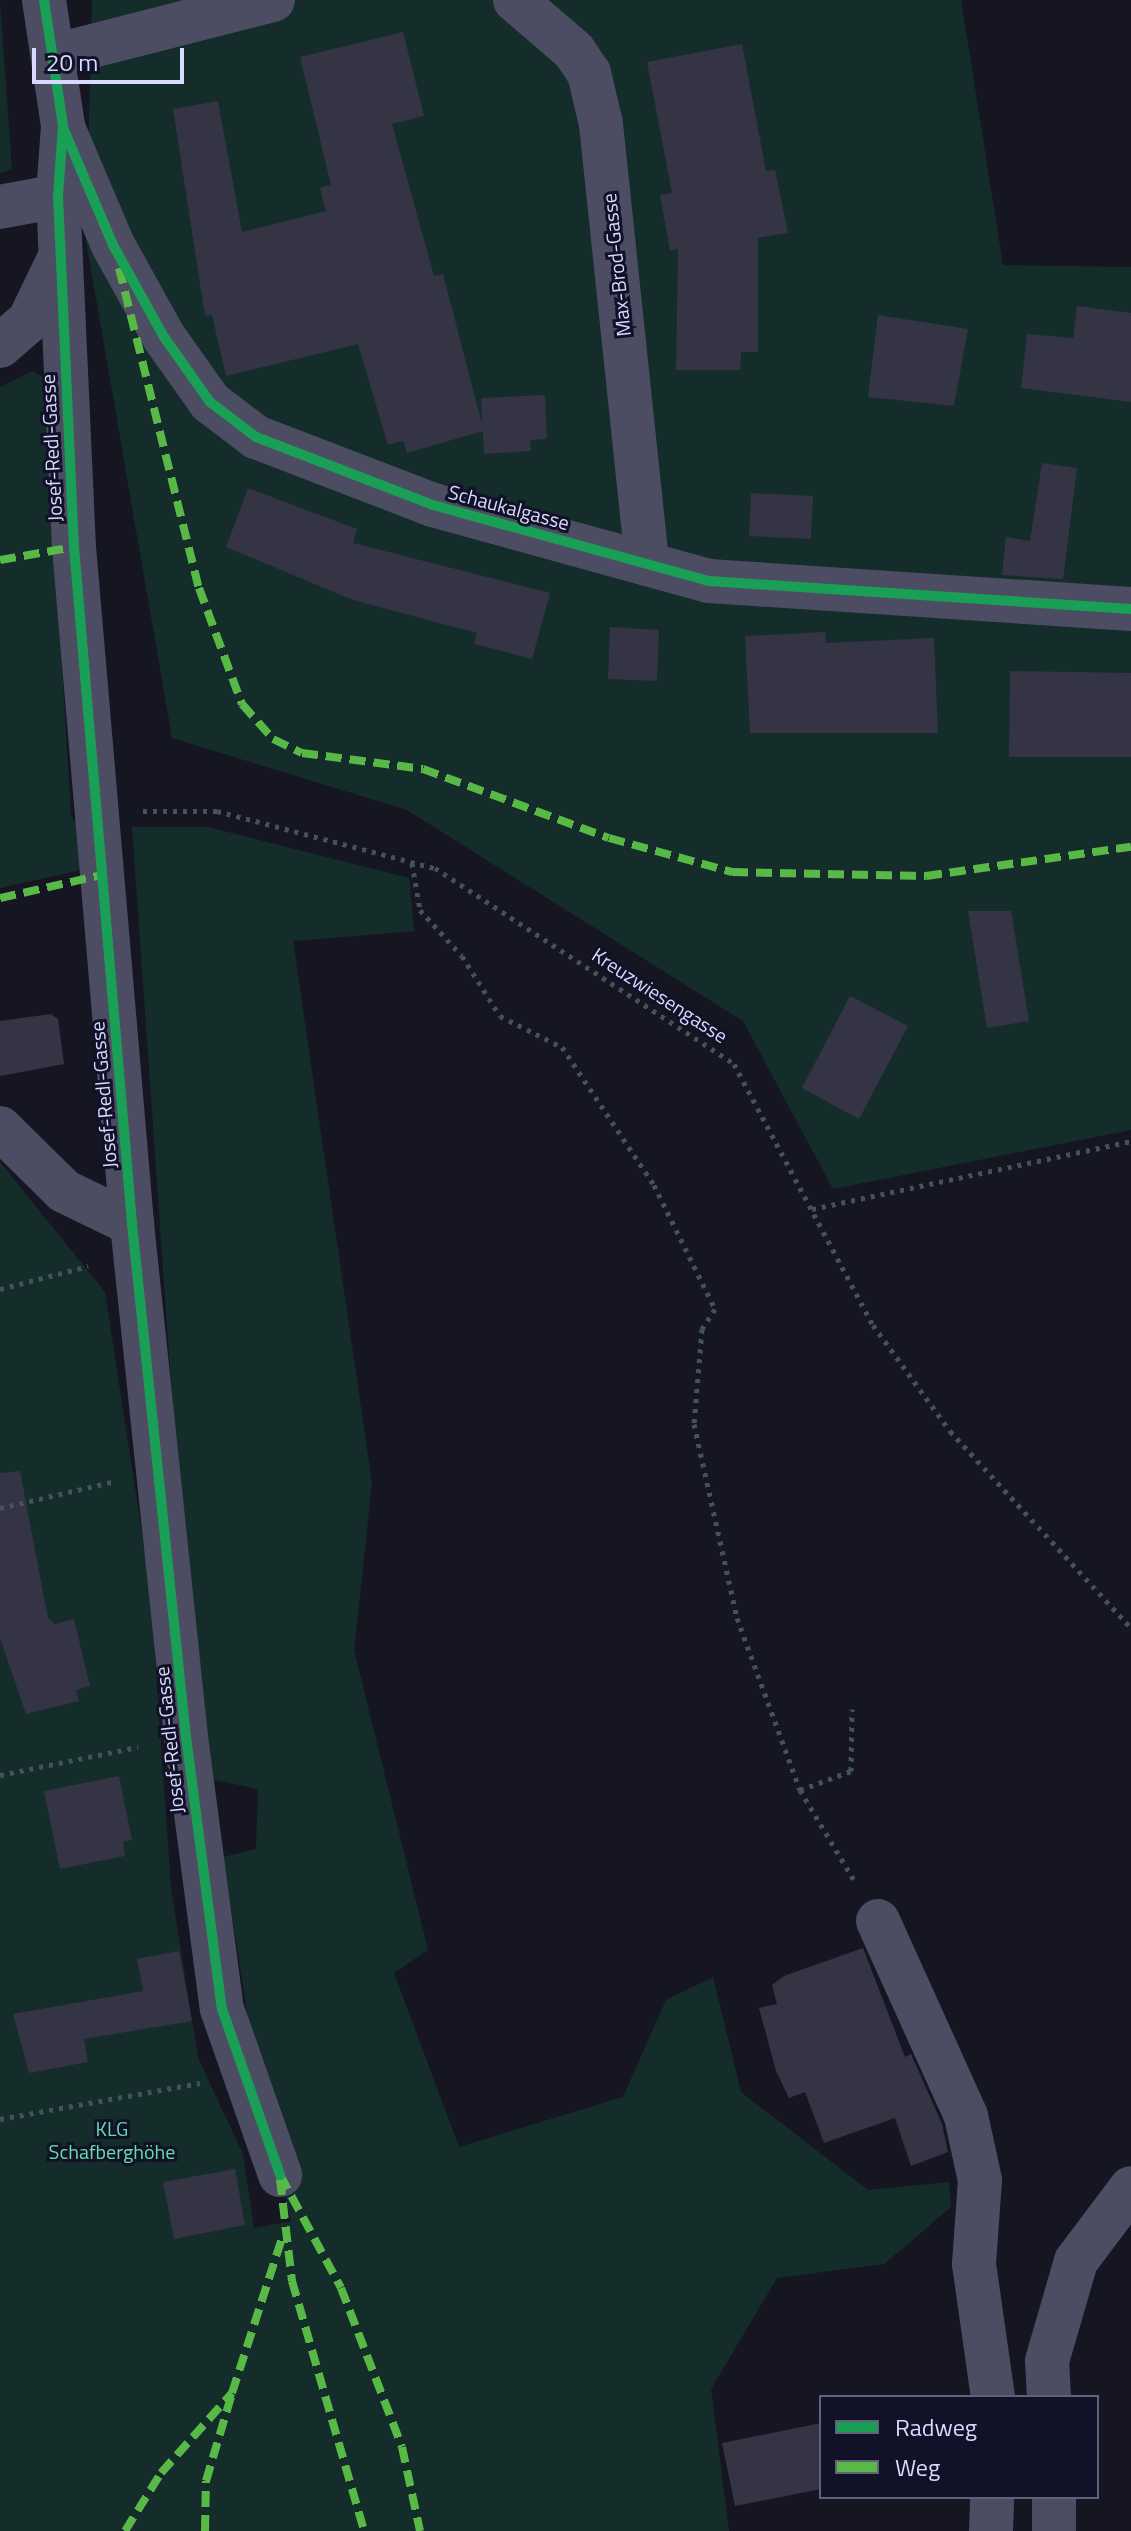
<!DOCTYPE html>
<meta charset="utf-8">
<style>
body{margin:0}
#map{position:relative;width:1131px;height:2531px;overflow:hidden;background:#161622;font-family:"Titillium Web",sans-serif}
div>[style]{position:absolute}
.green>*{inset:0;background:#142d2b}
.building>*{inset:0;background:#343444}
.path>*{height:5px;margin-top:-2.5px;transform-origin:0;background:repeating-linear-gradient(90deg,#44525c 0 4px,transparent 0 10px)}
.minor>*{height:44px;margin:-22px;padding:0 22px;transform-origin:22px;border-radius:22px;background:#4c4d62}
.quiet>*{height:8px;margin-top:-4px;transform-origin:0;background:repeating-linear-gradient(90deg,#58b947 0 16px,transparent 0 24px)}
.cycleway>*{height:10px;margin:-5px;padding:0 5px;transform-origin:5px;border-radius:5px;background:#1a9f57}
span{translate:-50% -50%;white-space:nowrap;text-align:center;line-height:1.15;-webkit-text-stroke:6px #111127;paint-order:stroke}
.street-label{font-size:20px;color:#d8d9fe}
.park-label{font-size:20px;color:#66dcad}
.legend{position:absolute;left:819px;top:2395px;width:280px;height:104px;box-sizing:border-box;background:#111127;border:2px solid #61617d;margin:0;padding:10px 14px;list-style:none;font-size:24px;color:#d8d9fe}
.legend li{display:flex;align-items:center;gap:16px;height:40px}
.legend b{width:40px;border:2px solid #61617d}
.scale{position:absolute;left:32px;top:48px;width:152px;height:36px;box-sizing:border-box;border:4px solid #d8d9fe;border-top:0;padding-left:10px;font-size:24px;line-height:28px;white-space:nowrap;color:#d8d9fe;-webkit-text-stroke:6px #111127;paint-order:stroke}
</style>
<div id="map">
<div class="green">
<i style="clip-path:polygon(0 0,12px 169px,0 174px)"></i>
<i style="clip-path:polygon(92px 0,961px 0,1003px 265px,1131px 267px,1131px 1130px,833px 1189px,743px 1021px,407px 810px,172px 738px,86px 240px)"></i>
<i style="clip-path:polygon(32px 371px,45px 378px,71px 816px,85px 836px,86px 869px,0 888px,0 387px)"></i>
<i style="clip-path:polygon(132px 827px,208px 827px,409px 878px,414px 931px,293px 941px,372px 1483px,354px 1650px,428px 1950px,394px 1973px,459px 2147px,623px 2097px,666px 2000px,713px 1977px,741px 2092px,868px 2190px,949px 2182px,951px 2207px,884px 2264px,777px 2278px,711px 2389px,729px 2531px,0 2531px,0 1162px,105px 1292px,150px 1586px,171px 1888px,198px 2058px,243px 2154px,254px 2228px,291px 2221px,256px 2070px,223px 1857px,256px 1849px,258px 1789px,205px 1778px,192px 1681px)"></i>
</div>
<div class="building">
<i style="clip-path:polygon(403px 32px,424px 116px,392px 124px,434px 276px,443px 274px,482px 424px,481px 398px,545px 395px,547px 439px,530px 440px,531px 451px,484px 454px,483px 431px,407px 453px,403px 441px,388px 445px,358px 344px,226px 376px,212px 315px,205px 316px,173px 109px,218px 101px,242px 232px,326px 211px,320px 188px,331px 185px,300px 57px)"></i>
<i style="clip-path:polygon(742px 44px,766px 171px,775px 170px,788px 233px,758px 238px,758px 352px,741px 352px,740px 370px,676px 370px,678px 249px,670px 251px,660px 195px,672px 193px,647px 62px)"></i>
<i style="clip-path:polygon(1077px 306px,1131px 313px,1131px 402px,1021px 388px,1027px 334px,1073px 338px)"></i>
<i style="clip-path:polygon(878px 315px,968px 329px,954px 406px,868px 397px)"></i>
<i style="clip-path:polygon(1042px 463px,1077px 468px,1063px 579px,1002px 575px,1006px 537px,1030px 541px)"></i>
<i style="clip-path:polygon(248px 488px,357px 529px,353px 543px,550px 593px,532px 659px,474px 644px,477px 633px,353px 600px,226px 547px)"></i>
<i style="clip-path:polygon(751px 493px,813px 496px,811px 539px,749px 536px)"></i>
<i style="clip-path:polygon(610px 627px,659px 630px,657px 681px,608px 679px)"></i>
<i style="clip-path:polygon(825px 632px,826px 643px,934px 638px,938px 733px,750px 733px,745px 636px)"></i>
<i style="clip-path:polygon(1010px 671px,1131px 673px,1131px 757px,1009px 757px)"></i>
<i style="clip-path:polygon(968px 911px,1011px 911px,1029px 1021px,987px 1028px)"></i>
<i style="clip-path:polygon(850px 996px,908px 1026px,859px 1119px,802px 1088px)"></i>
<i style="clip-path:polygon(51px 1014px,58px 1019px,64px 1064px,0 1076px,0 1021px)"></i>
<i style="clip-path:polygon(20px 1471px,48px 1618px,55px 1624px,74px 1619px,90px 1686px,76px 1690px,79px 1701px,26px 1714px,0 1638px,0 1473px)"></i>
<i style="clip-path:polygon(119px 1776px,132px 1840px,123px 1842px,125px 1856px,60px 1869px,44px 1791px)"></i>
<i style="clip-path:polygon(863px 1948px,905px 2057px,911px 2054px,942px 2124px,948px 2152px,911px 2166px,895px 2118px,824px 2143px,805px 2092px,789px 2098px,776px 2071px,759px 2008px,777px 2004px,772px 1985px,784px 1976px)"></i>
<i style="clip-path:polygon(179px 1951px,192px 2021px,84px 2039px,88px 2062px,29px 2073px,13px 2014px,143px 1991px,137px 1959px)"></i>
<i style="clip-path:polygon(235px 2169px,245px 2225px,174px 2239px,163px 2182px)"></i>
<i style="clip-path:polygon(821px 2423px,821px 2489px,735px 2506px,722px 2443px)"></i>
</div>
<div class="path">
<i style="left:143px;top:811px;width:74px"></i>
<i style="left:217px;top:811px;width:225px;rotate:14.7deg"></i>
<i style="left:435px;top:868px;width:358px;rotate:33.2deg"></i>
<i style="left:734px;top:1064px;width:296px;rotate:62deg"></i>
<i style="left:873px;top:1325px;width:131px;rotate:54deg"></i>
<i style="left:950px;top:1431px;width:268px;rotate:47.4deg"></i>
<i style="left:412px;top:863px;width:48px;rotate:80.3deg"></i>
<i style="left:420px;top:910px;width:62px;rotate:47.6deg"></i>
<i style="left:462px;top:956px;width:71px;rotate:57.7deg"></i>
<i style="left:500px;top:1016px;width:69px;rotate:26.6deg"></i>
<i style="left:562px;top:1047px;width:166px;rotate:56.3deg"></i>
<i style="left:654px;top:1185px;width:138px;rotate:63.8deg"></i>
<i style="left:715px;top:1309px;width:24px;rotate:123deg"></i>
<i style="left:702px;top:1329px;width:95px;rotate:94.8deg"></i>
<i style="left:694px;top:1424px;width:199px;rotate:77.5deg"></i>
<i style="left:737px;top:1618px;width:183px;rotate:69.9deg"></i>
<i style="left:800px;top:1790px;width:107px;rotate:59.1deg"></i>
<i style="left:812px;top:1209px;width:326px;rotate:-12deg"></i>
<i style="left:0;top:1289px;width:91px;rotate:-14.6deg"></i>
<i style="left:0;top:1508px;width:115px;rotate:-13.1deg"></i>
<i style="left:0;top:1775px;width:141px;rotate:-11.5deg"></i>
<i style="left:800px;top:1790px;width:54px;rotate:-20.4deg"></i>
<i style="left:851px;top:1771px;width:62px;rotate:-89.1deg"></i>
<i style="left:0;top:2119px;width:203px;rotate:-10.2deg"></i>
</div>
<div class="minor">
<i style="left:44px;top:0;width:127px;rotate:81.4deg"></i>
<i style="left:63px;top:126px;width:70px;rotate:94.1deg"></i>
<i style="left:58px;top:196px;width:351px;rotate:87.4deg"></i>
<i style="left:74px;top:547px;width:679px;rotate:85.1deg"></i>
<i style="left:132px;top:1224px;width:516px;rotate:83.99deg"></i>
<i style="left:186px;top:1737px;width:274px;rotate:82.5deg"></i>
<i style="left:222px;top:2009px;width:176px;rotate:70.7deg"></i>
<i style="left:515px;top:0;width:78px;rotate:40.8deg"></i>
<i style="left:574px;top:51px;width:27px;rotate:56deg"></i>
<i style="left:589px;top:73px;width:52px;rotate:76.8deg"></i>
<i style="left:601px;top:124px;width:440px;rotate:84deg"></i>
<i style="left:53px;top:56px;width:227px;rotate:-14.3deg"></i>
<i style="left:65px;top:132px;width:123px;rotate:67deg"></i>
<i style="left:113px;top:245px;width:105px;rotate:61deg"></i>
<i style="left:164px;top:337px;width:80px;rotate:54.7deg"></i>
<i style="left:210px;top:402px;width:58px;rotate:37.3deg"></i>
<i style="left:256px;top:437px;width:190px;rotate:21deg"></i>
<i style="left:433px;top:505px;width:286px;rotate:15.4deg"></i>
<i style="left:709px;top:581px;width:423px;rotate:3.8deg"></i>
<i style="left:0;top:207px;width:59px;rotate:-10.7deg"></i>
<i style="left:0;top:346px;width:38px;rotate:-41deg"></i>
<i style="left:29px;top:321px;width:67px;rotate:-64.2deg"></i>
<i style="left:0;top:1128px;width:90px;rotate:44.5deg"></i>
<i style="left:64px;top:1191px;width:76px;rotate:25.9deg"></i>
<i style="left:878px;top:1921px;width:214px;rotate:65.7deg"></i>
<i style="left:966px;top:2116px;width:66px;rotate:77.7deg"></i>
<i style="left:980px;top:2180px;width:84px;rotate:94.1deg"></i>
<i style="left:974px;top:2264px;width:134px;rotate:81.9deg"></i>
<i style="left:1049px;top:2397px;width:36px;rotate:-93deg"></i>
<i style="left:1047px;top:2361px;width:104px;rotate:-73.8deg"></i>
<i style="left:1076px;top:2261px;width:91px;rotate:-53deg"></i>
<i style="left:991px;top:2531px;width:34px;rotate:-88deg"></i>
<i style="left:1054px;top:2531px;width:34px;rotate:-90deg"></i>
</div>
<div class="quiet">
<i style="left:119px;top:268px;width:330px;rotate:76deg"></i>
<i style="left:199px;top:588px;width:124px;rotate:69.7deg"></i>
<i style="left:242px;top:704px;width:47px;rotate:48.5deg"></i>
<i style="left:273px;top:739px;width:32px;rotate:26deg"></i>
<i style="left:302px;top:753px;width:122px;rotate:7.5deg"></i>
<i style="left:423px;top:769px;width:198px;rotate:20.4deg"></i>
<i style="left:609px;top:838px;width:128px;rotate:15.5deg"></i>
<i style="left:732px;top:872px;width:194px;rotate:1.2deg"></i>
<i style="left:926px;top:876px;width:207px;rotate:-8.1deg"></i>
<i style="left:0;top:560px;width:75px;rotate:-10deg"></i>
<i style="left:0;top:898px;width:105px;rotate:-12.7deg"></i>
<i style="left:280px;top:2175px;width:128px;rotate:61.6deg"></i>
<i style="left:341px;top:2288px;width:170px;rotate:69deg"></i>
<i style="left:402px;top:2447px;width:86px;rotate:77.9deg"></i>
<i style="left:280px;top:2179px;width:103px;rotate:83.3deg"></i>
<i style="left:292px;top:2281px;width:260px;rotate:73.9deg"></i>
<i style="left:125px;top:2531px;width:68px;rotate:-58.2deg"></i>
<i style="left:161px;top:2473px;width:107px;rotate:-48.4deg"></i>
<i style="left:232px;top:2393px;width:166px;rotate:-72.1deg"></i>
<i style="left:205px;top:2531px;width:50px;rotate:-88.9deg"></i>
<i style="left:206px;top:2481px;width:92px;rotate:-73.5deg"></i>
</div>
<div class="cycleway">
<i style="left:44px;top:0;width:127px;rotate:81.4deg"></i>
<i style="left:63px;top:126px;width:70px;rotate:94.1deg"></i>
<i style="left:58px;top:196px;width:351px;rotate:87.4deg"></i>
<i style="left:74px;top:547px;width:679px;rotate:85.1deg"></i>
<i style="left:132px;top:1224px;width:516px;rotate:83.99deg"></i>
<i style="left:186px;top:1737px;width:274px;rotate:82.5deg"></i>
<i style="left:222px;top:2009px;width:176px;rotate:70.7deg"></i>
<i style="left:64px;top:130px;width:125px;rotate:66.9deg"></i>
<i style="left:113px;top:245px;width:105px;rotate:61deg"></i>
<i style="left:164px;top:337px;width:80px;rotate:54.7deg"></i>
<i style="left:210px;top:402px;width:58px;rotate:37.3deg"></i>
<i style="left:256px;top:437px;width:190px;rotate:21deg"></i>
<i style="left:433px;top:505px;width:286px;rotate:15.4deg"></i>
<i style="left:709px;top:581px;width:423px;rotate:3.8deg"></i>
</div>
<div class="street-label">
<span style="left:616px;top:265px;rotate:-96deg">Max-Brod-Gasse</span>
<span style="left:51px;top:448px;rotate:-93deg">Josef-Redl-Gasse</span>
<span style="left:509px;top:507px;rotate:15deg">Schaukalgasse</span>
<span style="left:660px;top:995px;rotate:33deg">Kreuzwiesengasse</span>
<span style="left:103px;top:1095px;rotate:-95deg">Josef-Redl-Gasse</span>
<span style="left:169px;top:1740px;rotate:-96deg">Josef-Redl-Gasse</span>
</div>
<div class="park-label">
<span style="left:112px;top:2140px">KLG<br>Schafberghöhe</span>
</div>
<ul class="legend">
<li><b style="height:10px;background:#1a9f57"></b>Radweg</li>
<li><b style="height:10px;background:#58b947"></b>Weg</li>
</ul>
<div class="scale">20 m</div>
</div>
